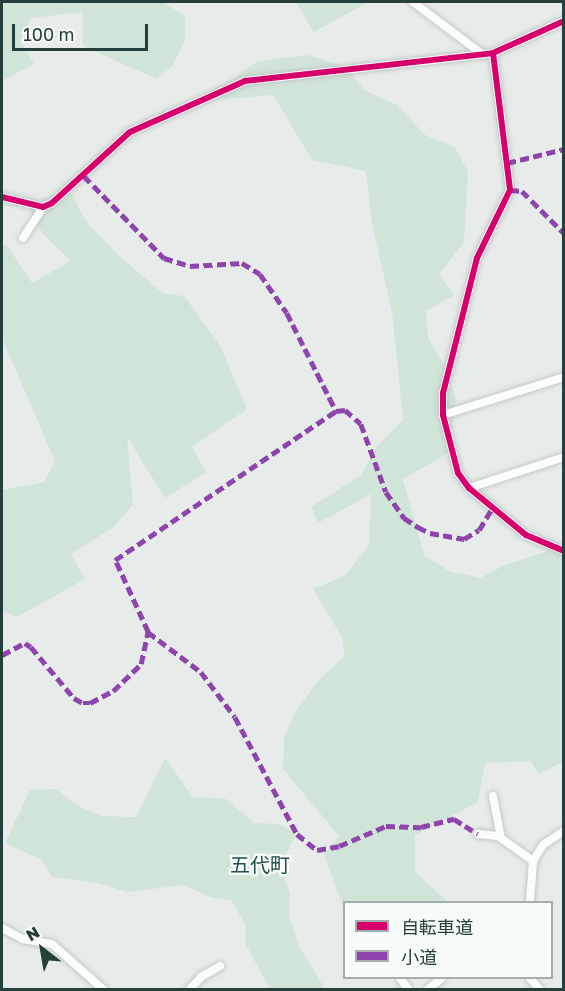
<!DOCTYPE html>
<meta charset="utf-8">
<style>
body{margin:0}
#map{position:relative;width:565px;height:991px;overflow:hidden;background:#e7ecea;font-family:"Golos Text","Noto Sans JP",sans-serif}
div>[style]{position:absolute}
.green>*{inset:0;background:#d1e4d8}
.roads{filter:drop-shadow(0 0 2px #c4c9c7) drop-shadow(0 0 2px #c4c9c7)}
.street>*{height:8px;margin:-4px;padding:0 4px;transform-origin:4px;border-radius:4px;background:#fbfcfc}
.quiet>*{height:4.5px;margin-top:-2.25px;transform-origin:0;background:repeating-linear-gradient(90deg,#8e44ad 0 9px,transparent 0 13.5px)}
.cycleway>*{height:6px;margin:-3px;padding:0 3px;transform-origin:3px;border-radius:3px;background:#d6006c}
span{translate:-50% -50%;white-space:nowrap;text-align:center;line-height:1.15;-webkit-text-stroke:5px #f6faf8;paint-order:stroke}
.quarter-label{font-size:20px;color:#21514a}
.frame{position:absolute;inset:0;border:3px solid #253f3b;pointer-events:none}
.legend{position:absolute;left:343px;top:901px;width:210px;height:78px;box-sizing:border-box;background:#f6faf8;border:2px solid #a2afac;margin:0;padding:8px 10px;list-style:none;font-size:18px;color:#253f3b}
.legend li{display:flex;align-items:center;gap:12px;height:30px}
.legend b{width:30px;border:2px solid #a2afac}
.north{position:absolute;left:12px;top:919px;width:60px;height:60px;-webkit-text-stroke:4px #f6faf8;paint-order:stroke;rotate:329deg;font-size:16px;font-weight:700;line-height:24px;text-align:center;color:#253f3b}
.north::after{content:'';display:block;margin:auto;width:21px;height:27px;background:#253f3b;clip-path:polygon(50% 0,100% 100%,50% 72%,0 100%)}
.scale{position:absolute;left:12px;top:24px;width:136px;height:27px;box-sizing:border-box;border:3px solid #253f3b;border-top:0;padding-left:8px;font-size:18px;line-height:21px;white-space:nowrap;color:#253f3b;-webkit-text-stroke:4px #f6faf8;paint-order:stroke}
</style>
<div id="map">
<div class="green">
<i style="clip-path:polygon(2px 2px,163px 2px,185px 16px,185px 41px,172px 66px,157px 79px,83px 46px,83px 12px,31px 18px,20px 40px,34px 64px,2px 81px)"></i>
<i style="clip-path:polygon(291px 2px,362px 2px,365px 4px,314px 32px,296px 3px)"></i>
<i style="clip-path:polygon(307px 55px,346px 67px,364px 90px,397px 105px,425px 135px,455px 147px,468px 172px,464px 242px,439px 274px,454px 295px,426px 311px,428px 338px,444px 365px,456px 399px,450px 452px,403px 479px,424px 555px,449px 571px,480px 578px,505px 565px,563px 546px,564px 761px,539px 774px,531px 761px,485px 763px,478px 802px,415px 835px,415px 872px,448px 902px,344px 902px,344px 910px,324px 854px,339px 836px,283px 769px,284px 737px,295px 713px,317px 682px,344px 656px,343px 639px,313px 589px,346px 575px,369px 545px,371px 494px,318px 523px,311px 507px,361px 475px,377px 446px,403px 420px,392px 312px,372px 224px,366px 171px,312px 160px,273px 95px,199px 101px,258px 61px)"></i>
<i style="clip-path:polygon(69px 189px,85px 220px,118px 255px,164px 294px,184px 296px,220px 345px,247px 409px,192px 447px,206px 472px,165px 498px,127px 437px,133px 504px,114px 527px,71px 554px,85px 579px,17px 617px,2px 611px,2px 490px,44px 482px,55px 461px,2px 338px,2px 246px,6px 244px,32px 283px,71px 261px,42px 233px,26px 204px)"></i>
<i style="clip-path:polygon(165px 758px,193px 797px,226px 799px,254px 823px,279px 824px,296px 834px,280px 866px,290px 893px,289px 916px,299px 946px,325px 989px,270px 989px,246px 945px,245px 924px,231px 900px,212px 898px,184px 885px,127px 892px,98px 883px,52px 877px,42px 860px,5px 843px,30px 790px,56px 789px,76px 805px,101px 816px,136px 817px)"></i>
</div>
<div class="roads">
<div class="street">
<i style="left:413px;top:2px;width:86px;rotate:37deg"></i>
<i style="left:493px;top:53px;width:138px;rotate:82.9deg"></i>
<i style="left:510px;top:190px;width:76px;rotate:115.9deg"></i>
<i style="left:477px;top:258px;width:139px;rotate:104.1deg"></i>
<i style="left:443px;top:393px;width:22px;rotate:90deg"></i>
<i style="left:443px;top:415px;width:60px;rotate:75.5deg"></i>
<i style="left:458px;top:473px;width:19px;rotate:54deg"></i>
<i style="left:469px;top:488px;width:74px;rotate:39.5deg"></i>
<i style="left:526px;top:535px;width:41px;rotate:22.8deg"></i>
<i style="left:2px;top:197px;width:42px;rotate:13.7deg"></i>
<i style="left:43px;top:207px;width:10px;rotate:-24deg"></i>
<i style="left:52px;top:203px;width:105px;rotate:-42.3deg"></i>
<i style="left:130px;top:132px;width:126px;rotate:-23.9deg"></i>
<i style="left:245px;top:81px;width:250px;rotate:-6.4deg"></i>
<i style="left:493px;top:53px;width:78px;rotate:-24.3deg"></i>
<i style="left:23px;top:238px;width:37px;rotate:-57deg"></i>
<i style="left:443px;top:415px;width:127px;rotate:-17.4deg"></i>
<i style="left:469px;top:488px;width:100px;rotate:-18.1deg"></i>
<i style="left:493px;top:796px;width:43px;rotate:79.2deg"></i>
<i style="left:478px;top:834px;width:20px;rotate:6deg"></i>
<i style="left:498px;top:836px;width:43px;rotate:35.5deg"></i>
<i style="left:530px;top:902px;width:41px;rotate:-85.8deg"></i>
<i style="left:533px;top:861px;width:19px;rotate:-58deg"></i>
<i style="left:543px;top:845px;width:25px;rotate:-34deg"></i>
<i style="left:2px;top:928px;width:24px;rotate:28deg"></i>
<i style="left:23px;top:939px;width:29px;rotate:10deg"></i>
<i style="left:52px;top:944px;width:69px;rotate:41.5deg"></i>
<i style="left:400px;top:978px;width:15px;rotate:53deg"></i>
<i style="left:530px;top:978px;width:16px;rotate:50deg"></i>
<i style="left:189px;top:990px;width:18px;rotate:-47deg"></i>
<i style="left:201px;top:977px;width:22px;rotate:-30deg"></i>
<i style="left:427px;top:990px;width:19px;rotate:-39deg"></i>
</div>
</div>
<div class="quiet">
<i style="left:507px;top:163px;width:59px;rotate:-13.8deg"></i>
<i style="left:84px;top:176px;width:115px;rotate:45.7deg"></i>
<i style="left:164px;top:258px;width:27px;rotate:17deg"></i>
<i style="left:190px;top:266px;width:52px;rotate:-3.3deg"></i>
<i style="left:242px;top:263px;width:21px;rotate:31deg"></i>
<i style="left:260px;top:274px;width:47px;rotate:55.3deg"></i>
<i style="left:287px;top:313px;width:110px;rotate:63.4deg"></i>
<i style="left:510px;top:190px;width:12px;rotate:5deg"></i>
<i style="left:522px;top:191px;width:59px;rotate:45deg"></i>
<i style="left:148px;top:632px;width:66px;rotate:37deg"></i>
<i style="left:201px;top:672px;width:56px;rotate:52.9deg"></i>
<i style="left:235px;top:717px;width:132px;rotate:62.1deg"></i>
<i style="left:297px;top:834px;width:26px;rotate:39deg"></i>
<i style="left:317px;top:850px;width:22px;rotate:-10deg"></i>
<i style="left:339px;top:846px;width:51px;rotate:-23.1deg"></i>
<i style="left:386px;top:826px;width:35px;rotate:2deg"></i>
<i style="left:421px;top:827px;width:34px;rotate:-14deg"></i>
<i style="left:454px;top:819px;width:28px;rotate:32deg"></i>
<i style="left:2px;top:655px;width:26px;rotate:-28deg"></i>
<i style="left:25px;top:643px;width:7px;rotate:34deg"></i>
<i style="left:31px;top:647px;width:67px;rotate:49.9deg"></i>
<i style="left:74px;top:698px;width:10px;rotate:29deg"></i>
<i style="left:83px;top:703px;width:7px"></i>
<i style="left:90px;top:703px;width:26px;rotate:-28deg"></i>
<i style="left:113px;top:691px;width:39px;rotate:-44deg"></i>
<i style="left:141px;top:664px;width:33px;rotate:-78deg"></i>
<i style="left:148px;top:632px;width:79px;rotate:-114.6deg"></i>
<i style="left:115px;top:560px;width:267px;rotate:-34deg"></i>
<i style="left:336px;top:411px;width:9px;rotate:-6deg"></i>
<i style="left:345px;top:410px;width:21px;rotate:41deg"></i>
<i style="left:361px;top:424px;width:72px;rotate:69.8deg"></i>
<i style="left:386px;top:492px;width:32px;rotate:55deg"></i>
<i style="left:404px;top:518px;width:17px;rotate:33deg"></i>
<i style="left:418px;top:527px;width:13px;rotate:27deg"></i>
<i style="left:430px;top:533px;width:35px;rotate:10deg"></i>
<i style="left:464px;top:539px;width:17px;rotate:-31deg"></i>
<i style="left:479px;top:530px;width:23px;rotate:-59deg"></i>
</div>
<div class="cycleway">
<i style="left:493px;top:53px;width:138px;rotate:82.9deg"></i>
<i style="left:510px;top:190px;width:76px;rotate:115.9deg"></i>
<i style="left:477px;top:258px;width:139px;rotate:104.1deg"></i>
<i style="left:443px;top:393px;width:22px;rotate:90deg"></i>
<i style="left:443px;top:415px;width:60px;rotate:75.5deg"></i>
<i style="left:458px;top:473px;width:19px;rotate:54deg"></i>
<i style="left:469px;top:488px;width:74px;rotate:39.5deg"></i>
<i style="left:526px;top:535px;width:41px;rotate:22.8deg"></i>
<i style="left:2px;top:197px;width:42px;rotate:13.7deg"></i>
<i style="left:43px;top:207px;width:10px;rotate:-24deg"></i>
<i style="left:52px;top:203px;width:105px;rotate:-42.3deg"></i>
<i style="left:130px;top:132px;width:126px;rotate:-23.9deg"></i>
<i style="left:245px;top:81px;width:250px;rotate:-6.4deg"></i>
<i style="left:493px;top:53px;width:78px;rotate:-24.3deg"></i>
</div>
<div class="quarter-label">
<span style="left:260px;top:864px">五代町</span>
</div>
<div class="frame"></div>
<ul class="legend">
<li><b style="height:8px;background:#d6006c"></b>自転車道</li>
<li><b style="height:8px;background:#8e44ad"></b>小道</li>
</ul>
<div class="north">N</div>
<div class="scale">100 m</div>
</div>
